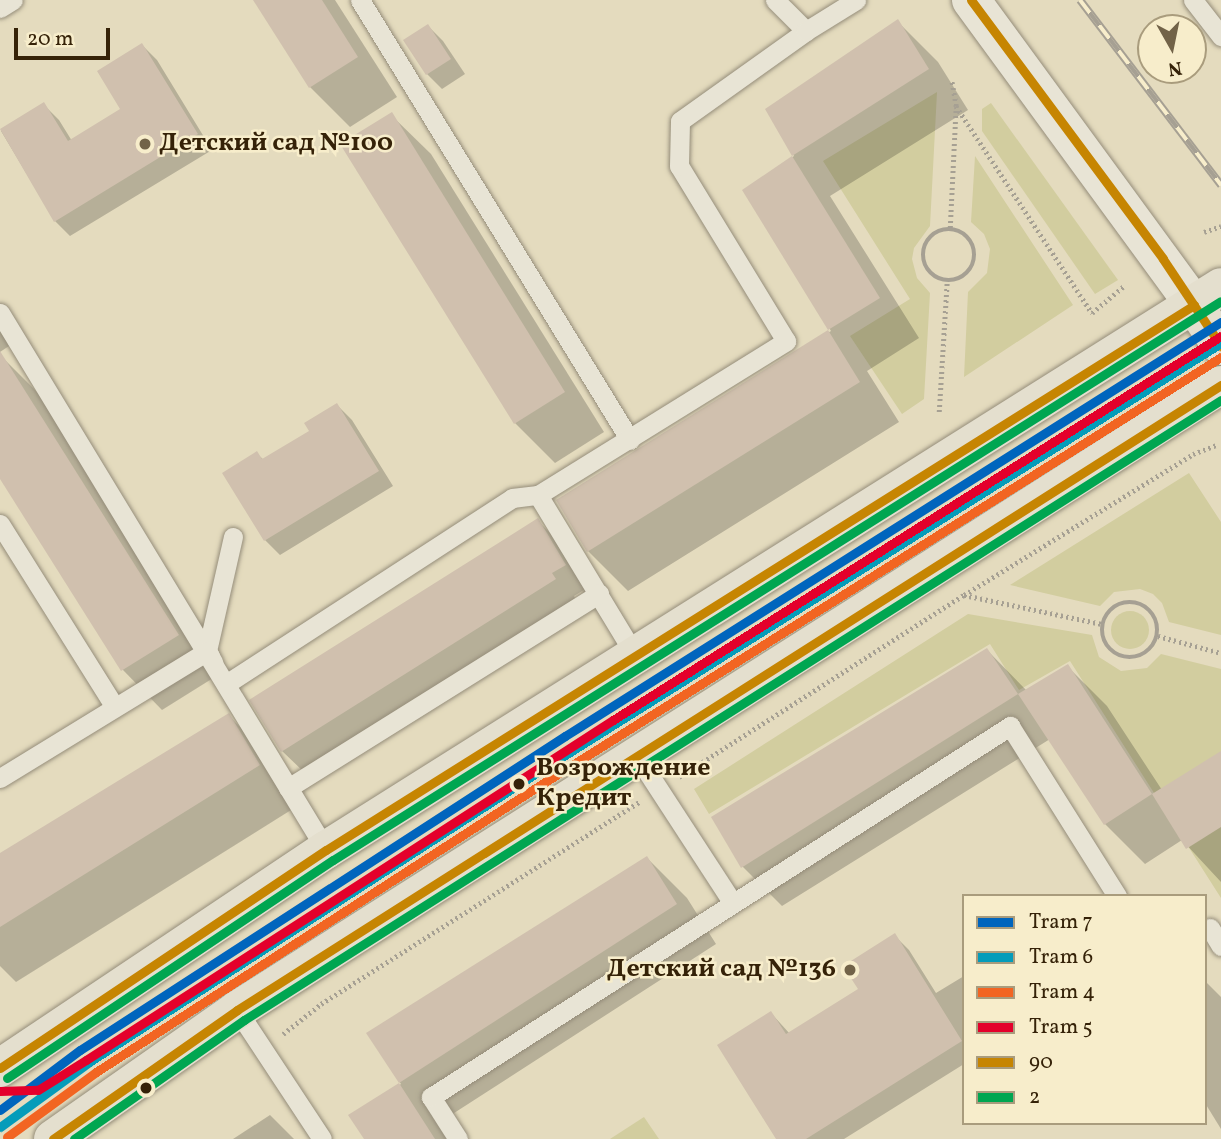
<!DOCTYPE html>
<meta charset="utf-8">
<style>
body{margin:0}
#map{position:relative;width:1221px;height:1139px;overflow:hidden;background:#e4dbbe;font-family:Vollkorn,serif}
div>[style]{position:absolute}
.green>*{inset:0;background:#d2cd9f}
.round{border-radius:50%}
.shadow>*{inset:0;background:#0003}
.building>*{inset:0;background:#d0c0ae}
.path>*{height:4.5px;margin-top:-2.25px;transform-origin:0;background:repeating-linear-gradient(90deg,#a6a093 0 2px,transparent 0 5.5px)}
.path>.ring{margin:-2.25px;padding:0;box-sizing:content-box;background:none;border:4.5px solid #a6a093;border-radius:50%}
.roads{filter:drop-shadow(0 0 2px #958d7a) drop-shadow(0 0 2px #958d7a)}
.service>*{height:19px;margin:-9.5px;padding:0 9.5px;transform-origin:9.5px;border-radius:9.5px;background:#e8e4d5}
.secondary>*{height:38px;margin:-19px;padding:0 19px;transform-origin:19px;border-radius:19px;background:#e8e4d5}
.primary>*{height:38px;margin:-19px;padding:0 19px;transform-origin:19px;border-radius:19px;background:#e4dfce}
.trunk>*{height:38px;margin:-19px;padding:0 19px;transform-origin:19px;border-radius:19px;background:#e4dfce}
.rail>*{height:8px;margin-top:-4px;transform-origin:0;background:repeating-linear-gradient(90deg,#f7edcb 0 16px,#a6a093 0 32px);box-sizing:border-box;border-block:2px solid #a6a093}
.bus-1>*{height:9px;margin:-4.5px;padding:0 4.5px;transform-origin:4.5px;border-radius:4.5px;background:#c68502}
.bus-2>*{height:9px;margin:-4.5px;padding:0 4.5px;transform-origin:4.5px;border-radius:4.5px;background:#00a651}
.tram-1>*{height:9px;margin:-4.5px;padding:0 4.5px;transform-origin:4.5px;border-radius:4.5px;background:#0065bd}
.tram-2>*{height:9px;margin:-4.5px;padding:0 4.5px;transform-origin:4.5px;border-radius:4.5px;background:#059cba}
.tram-3>*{height:9px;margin:-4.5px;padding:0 4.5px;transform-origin:4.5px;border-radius:4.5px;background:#f26522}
.tram-4>*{height:9px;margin:-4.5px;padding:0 4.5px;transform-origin:4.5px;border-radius:4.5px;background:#e4002b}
.dots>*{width:19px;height:19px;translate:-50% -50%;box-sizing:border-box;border:4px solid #f7edcb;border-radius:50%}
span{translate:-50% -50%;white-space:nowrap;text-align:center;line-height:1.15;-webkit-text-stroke:5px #f7edcb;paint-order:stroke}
.poi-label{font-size:26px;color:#352208;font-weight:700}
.left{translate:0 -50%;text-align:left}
.right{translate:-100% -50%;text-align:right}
.stop-label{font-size:26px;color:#352208;font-weight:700}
.legend{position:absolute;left:962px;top:894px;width:245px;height:231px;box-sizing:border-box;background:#f7edcb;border:2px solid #a99c7d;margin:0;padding:9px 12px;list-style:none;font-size:21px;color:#352208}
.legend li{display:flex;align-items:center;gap:14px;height:35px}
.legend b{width:35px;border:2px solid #a99c7d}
.north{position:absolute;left:1137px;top:14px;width:70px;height:70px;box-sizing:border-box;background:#f7edcb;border:2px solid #a99c7d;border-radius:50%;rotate:171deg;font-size:19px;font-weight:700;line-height:28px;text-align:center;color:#352208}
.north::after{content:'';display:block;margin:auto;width:24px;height:32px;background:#726348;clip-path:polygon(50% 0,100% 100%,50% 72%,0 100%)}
.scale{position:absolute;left:14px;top:28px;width:96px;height:32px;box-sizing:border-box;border:4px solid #352208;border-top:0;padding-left:9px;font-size:21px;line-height:24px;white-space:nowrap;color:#352208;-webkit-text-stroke:5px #f7edcb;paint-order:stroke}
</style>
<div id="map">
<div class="green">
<i style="clip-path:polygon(937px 92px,930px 226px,914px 248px,912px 259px,917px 278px,930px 293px,924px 399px,902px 414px,850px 336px,910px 299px,823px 161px)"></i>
<i style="clip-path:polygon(991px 103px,1118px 280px,1095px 294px,982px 131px,982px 109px)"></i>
<i style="clip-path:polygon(975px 156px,1073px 305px,964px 377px,968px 292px,987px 273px,990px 249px,984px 234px,971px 222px)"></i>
<i style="clip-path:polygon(1189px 473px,1221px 522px,1221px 635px,1169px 622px,1162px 603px,1153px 594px,1140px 589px,1114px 592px,1100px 606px,1010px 585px)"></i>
<i class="round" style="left:1111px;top:611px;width:38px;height:38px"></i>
<i style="clip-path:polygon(968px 614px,1092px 635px,1099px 657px,1121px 671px,1147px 668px,1161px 654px,1221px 669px,1221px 898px,1070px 661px,1019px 690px,990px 644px,709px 814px,694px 789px)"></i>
<i style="clip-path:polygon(644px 1117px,659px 1139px,610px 1139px)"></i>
</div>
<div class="shadow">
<i style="clip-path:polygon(256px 0,335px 0,397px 97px,350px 127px,310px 87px)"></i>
<i style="clip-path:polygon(898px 22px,938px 62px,968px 110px,830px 196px,919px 338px,867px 371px,899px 422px,628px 591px,588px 551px,558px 501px,831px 331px,745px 191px,794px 156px,767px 109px)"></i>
<i style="clip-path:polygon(428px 26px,443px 41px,465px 74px,442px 89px,427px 74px)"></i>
<i style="clip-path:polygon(142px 45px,157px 60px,212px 150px,70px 236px,55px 221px,1px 131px,44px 105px,59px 120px,72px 141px,123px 110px)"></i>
<i style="clip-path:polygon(391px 115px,431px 154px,604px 432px,555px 463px,515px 423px)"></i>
<i style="clip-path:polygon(0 326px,12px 344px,0 352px)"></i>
<i style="clip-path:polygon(4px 359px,44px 399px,218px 675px,162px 710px,123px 670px,0 475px,0 361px)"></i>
<i style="clip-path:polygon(337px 405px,352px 420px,393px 486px,280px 555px,265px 540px,257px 454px,264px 460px,312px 431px)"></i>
<i style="clip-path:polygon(538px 521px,560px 543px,587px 588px,574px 596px,577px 602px,305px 773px,282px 751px)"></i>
<i style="clip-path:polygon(987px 650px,1027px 691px,1067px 666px,1107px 706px,1162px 790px,1221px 753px,1221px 882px,1182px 840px,1145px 864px,1105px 824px,1050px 739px,782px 906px,742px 866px)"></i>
<i style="clip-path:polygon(228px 715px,268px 755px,299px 805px,16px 982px,0 966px,0 855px)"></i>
<i style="clip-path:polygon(647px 858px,687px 898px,716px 944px,437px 1124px,447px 1139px,366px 1139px,351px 1116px,401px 1084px,368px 1034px)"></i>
<i style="clip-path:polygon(894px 935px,909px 950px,936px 993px,964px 976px,964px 1064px,844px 1139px,779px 1139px,771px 1013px,790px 1034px,860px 990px)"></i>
<i style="clip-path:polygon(1205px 981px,1221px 997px,1221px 1129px,1205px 1103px)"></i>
<i style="clip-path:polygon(270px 1115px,294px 1139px,233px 1139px)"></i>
</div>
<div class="building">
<i style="clip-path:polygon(253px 0,322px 0,358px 57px,309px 88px)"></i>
<i style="clip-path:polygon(898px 19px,929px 69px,792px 156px,765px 109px)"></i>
<i style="clip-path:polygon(428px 24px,451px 59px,426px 75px,403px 40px)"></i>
<i style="clip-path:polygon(142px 43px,198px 134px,54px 222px,0 129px,44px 102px,68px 141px,120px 109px,97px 71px)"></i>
<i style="clip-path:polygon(392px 112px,565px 392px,514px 424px,340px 144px)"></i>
<i style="clip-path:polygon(792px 156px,880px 298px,828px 330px,742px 190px)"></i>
<i style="clip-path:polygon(828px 330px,860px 382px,587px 552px,556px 500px)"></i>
<i style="clip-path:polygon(0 351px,179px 635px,121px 671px,0 479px)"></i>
<i style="clip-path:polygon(337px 403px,379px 471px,264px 541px,222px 473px,257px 451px,262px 459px,309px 431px,304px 423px)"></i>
<i style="clip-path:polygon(538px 518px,566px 565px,552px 573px,556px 579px,281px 752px,249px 700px)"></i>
<i style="clip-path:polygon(987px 648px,1018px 694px,741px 868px,711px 817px)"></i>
<i style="clip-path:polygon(1068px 664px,1152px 794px,1104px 825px,1018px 694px)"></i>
<i style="clip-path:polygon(229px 713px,260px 765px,0 927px,0 853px)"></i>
<i style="clip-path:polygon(1221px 751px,1221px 827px,1186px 849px,1152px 794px)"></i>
<i style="clip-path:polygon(647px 856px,677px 904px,399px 1083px,366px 1033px)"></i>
<i style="clip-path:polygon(895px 933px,962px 1041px,806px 1139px,776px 1139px,717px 1045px,771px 1011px,786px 1034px,858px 989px,843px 966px)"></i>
<i style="clip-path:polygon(399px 1083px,435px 1139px,364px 1139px,348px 1115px)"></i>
</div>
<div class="path">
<i style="left:956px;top:106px;width:248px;rotate:56.7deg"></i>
<i style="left:1092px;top:313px;width:42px;rotate:-40.2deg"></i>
<i style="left:950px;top:228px;width:122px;rotate:-87.2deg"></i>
<i style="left:956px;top:106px;width:27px;rotate:-100deg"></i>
<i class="ring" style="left:923px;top:229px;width:47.5px;height:47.5px"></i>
<i style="left:1204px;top:232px;width:18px;rotate:-19deg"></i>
<i style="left:939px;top:412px;width:130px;rotate:-86.5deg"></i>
<i style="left:964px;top:595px;width:141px;rotate:11.9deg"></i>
<i class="ring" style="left:1102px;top:602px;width:51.5px;height:51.5px"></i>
<i style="left:1158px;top:636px;width:65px;rotate:15.1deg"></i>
<i style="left:679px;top:777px;width:338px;rotate:-32.6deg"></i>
<i style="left:964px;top:595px;width:269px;rotate:-31.6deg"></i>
<i style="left:1193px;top:454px;width:25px;rotate:-21deg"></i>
<i style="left:283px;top:1034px;width:48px;rotate:-38.3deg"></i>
<i style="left:321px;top:1004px;width:377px;rotate:-32.4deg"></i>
</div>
<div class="roads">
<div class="service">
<i style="left:360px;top:0;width:516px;rotate:58.47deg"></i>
<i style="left:775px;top:0;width:44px;rotate:45deg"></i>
<i style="left:1193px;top:0;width:46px;rotate:52.1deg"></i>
<i style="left:0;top:8px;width:15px;rotate:-32deg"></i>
<i style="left:0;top:313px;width:628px;rotate:58.74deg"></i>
<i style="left:538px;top:495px;width:292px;rotate:-31.8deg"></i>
<i style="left:786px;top:341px;width:205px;rotate:-121.4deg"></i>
<i style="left:679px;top:166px;width:45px;rotate:-88.7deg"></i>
<i style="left:680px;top:121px;width:155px;rotate:-35.5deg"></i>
<i style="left:806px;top:31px;width:59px;rotate:-31.8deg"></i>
<i style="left:0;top:524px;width:216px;rotate:57.9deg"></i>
<i style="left:210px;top:656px;width:6px;rotate:-121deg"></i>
<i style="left:207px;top:651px;width:117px;rotate:-77.2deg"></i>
<i style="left:226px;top:684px;width:341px;rotate:-33deg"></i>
<i style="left:512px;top:498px;width:26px;rotate:-7deg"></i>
<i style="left:538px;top:495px;width:189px;rotate:58.8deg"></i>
<i style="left:637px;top:756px;width:174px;rotate:56.9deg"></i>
<i style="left:0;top:778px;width:243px;rotate:-31.5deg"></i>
<i style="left:207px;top:651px;width:13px;rotate:61deg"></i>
<i style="left:288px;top:788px;width:367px;rotate:-32deg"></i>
<i style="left:1210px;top:928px;width:21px;rotate:59deg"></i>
<i style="left:237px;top:1010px;width:154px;rotate:56.6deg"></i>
<i style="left:458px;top:1139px;width:50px;rotate:-122.7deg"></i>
<i style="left:431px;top:1097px;width:688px;rotate:-32.65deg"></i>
<i style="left:1010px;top:726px;width:201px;rotate:57.8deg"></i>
</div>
<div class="secondary">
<i style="left:971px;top:0;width:378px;rotate:53.8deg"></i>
</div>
<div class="primary">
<i style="left:1194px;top:305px;width:49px;rotate:56.6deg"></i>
</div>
<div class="trunk">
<i style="left:0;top:1068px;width:392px;rotate:-33.8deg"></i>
<i style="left:326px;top:850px;width:1057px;rotate:-32.17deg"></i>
<i style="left:53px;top:1139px;width:225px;rotate:-35deg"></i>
<i style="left:237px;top:1010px;width:1166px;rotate:-32.42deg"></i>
</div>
</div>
<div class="rail">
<i style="left:1080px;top:0;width:233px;rotate:52.7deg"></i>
</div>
<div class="bus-1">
<i style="left:971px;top:0;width:322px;rotate:53.4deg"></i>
<i style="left:1163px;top:259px;width:105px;rotate:56.3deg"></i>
<i style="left:0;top:1068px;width:392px;rotate:-33.8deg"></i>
<i style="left:326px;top:850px;width:1025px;rotate:-32.12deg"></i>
<i style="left:53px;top:1139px;width:225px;rotate:-35deg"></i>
<i style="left:237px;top:1010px;width:1166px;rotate:-32.42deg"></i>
</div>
<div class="bus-2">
<i style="left:7px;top:1078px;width:392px;rotate:-33.8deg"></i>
<i style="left:333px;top:860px;width:1049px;rotate:-32.19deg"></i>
<i style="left:74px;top:1139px;width:208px;rotate:-35deg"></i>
<i style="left:244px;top:1020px;width:1157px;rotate:-32.4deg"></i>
</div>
<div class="tram-1">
<i style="left:0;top:1110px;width:100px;rotate:-36.9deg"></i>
<i style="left:80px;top:1050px;width:578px;rotate:-32.92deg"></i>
<i style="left:565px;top:736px;width:776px;rotate:-32.26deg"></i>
</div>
<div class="tram-2">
<i style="left:0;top:1127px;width:110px;rotate:-36.1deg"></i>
<i style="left:89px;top:1062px;width:512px;rotate:-32.88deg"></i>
<i style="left:519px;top:784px;width:829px;rotate:-32.14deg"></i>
</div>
<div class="tram-3">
<i style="left:7px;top:1137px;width:110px;rotate:-36.1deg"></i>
<i style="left:96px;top:1072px;width:512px;rotate:-32.88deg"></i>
<i style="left:526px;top:794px;width:821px;rotate:-32.16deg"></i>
</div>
<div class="tram-4">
<i style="left:0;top:1091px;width:38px;rotate:-2deg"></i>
<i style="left:38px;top:1090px;width:57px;rotate:-32deg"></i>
<i style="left:86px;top:1060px;width:627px;rotate:-32.83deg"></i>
<i style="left:613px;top:720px;width:719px;rotate:-32.28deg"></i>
</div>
<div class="dots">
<i style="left:145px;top:144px;background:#726348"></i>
<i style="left:519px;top:784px;background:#352208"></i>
<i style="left:850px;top:970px;background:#726348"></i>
<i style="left:146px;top:1088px;background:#352208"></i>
</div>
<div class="poi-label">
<span class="left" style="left:159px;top:144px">Детский сад №100</span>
<span class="right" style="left:836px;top:970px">Детский сад №136</span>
</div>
<div class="stop-label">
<span class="left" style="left:536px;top:784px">Возрождение<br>Кредит</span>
</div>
<ul class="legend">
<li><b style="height:9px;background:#0065bd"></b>Tram 7</li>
<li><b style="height:9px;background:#059cba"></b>Tram 6</li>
<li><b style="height:9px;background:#f26522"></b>Tram 4</li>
<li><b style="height:9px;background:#e4002b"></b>Tram 5</li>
<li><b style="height:9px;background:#c68502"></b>90</li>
<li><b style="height:9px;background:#00a651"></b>2</li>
</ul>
<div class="north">N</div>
<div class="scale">20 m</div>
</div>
